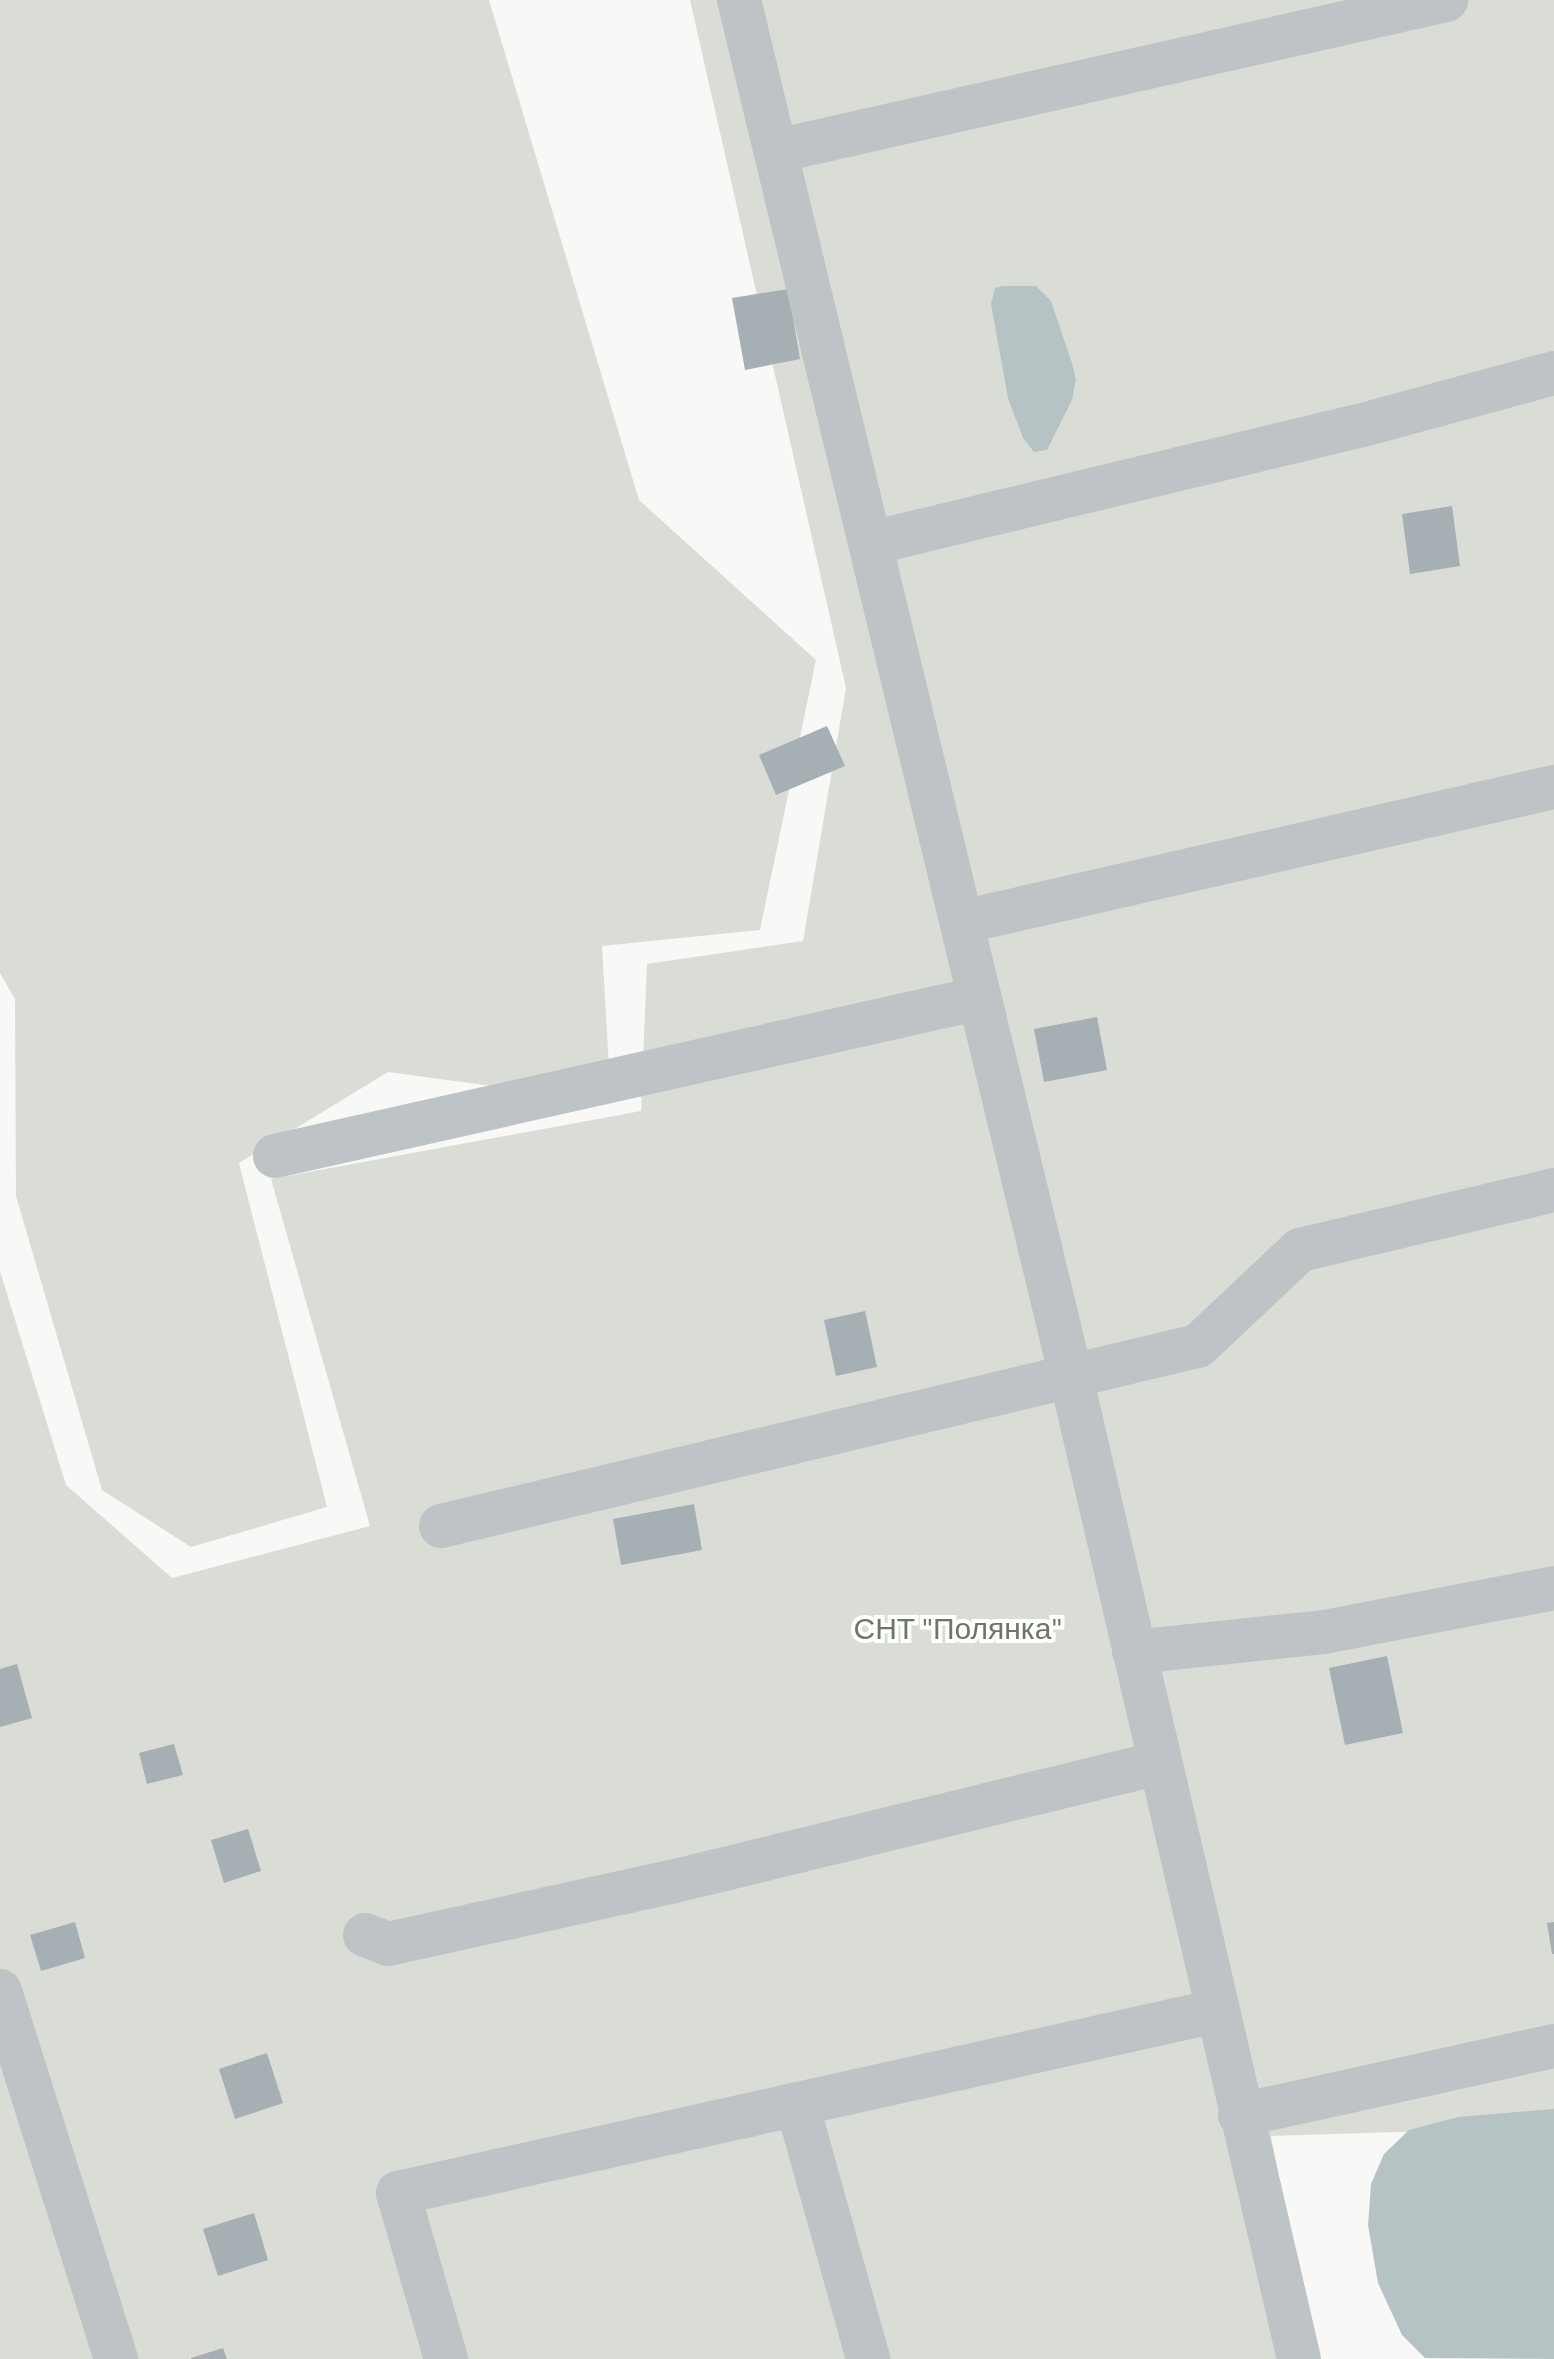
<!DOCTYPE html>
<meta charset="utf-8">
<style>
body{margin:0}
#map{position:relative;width:1554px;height:2359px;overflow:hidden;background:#f8f8f7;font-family:"Titillium Web",sans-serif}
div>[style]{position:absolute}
.green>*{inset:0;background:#daddd6}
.water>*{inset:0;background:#b6c3c5}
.building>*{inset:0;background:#a6afb3}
.minor>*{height:44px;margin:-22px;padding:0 22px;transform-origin:22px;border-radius:22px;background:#bec4c6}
span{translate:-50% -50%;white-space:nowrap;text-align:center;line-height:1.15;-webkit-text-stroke:8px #fff;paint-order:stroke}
.park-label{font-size:30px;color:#6b7765}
</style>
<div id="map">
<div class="green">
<i style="clip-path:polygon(0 0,489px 0,639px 500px,816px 660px,760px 930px,602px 946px,611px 1102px,388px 1072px,239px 1163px,327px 1507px,191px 1547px,102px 1490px,16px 1196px,15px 999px,0 973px)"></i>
<i style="clip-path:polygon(690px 0,1554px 0,1554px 2127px,1271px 2136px,1314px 2359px,0 2359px,0 1271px,66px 1485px,172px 1578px,370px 1526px,271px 1179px,641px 1111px,647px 964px,803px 941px,846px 688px)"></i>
</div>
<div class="water">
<i style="clip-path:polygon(1003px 286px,1036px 286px,1051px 301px,1072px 363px,1076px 380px,1072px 400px,1047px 450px,1034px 452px,1023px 438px,1008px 398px,991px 304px,995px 288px)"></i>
<i style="clip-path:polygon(1554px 2109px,1554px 2359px,1425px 2358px,1402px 2335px,1378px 2283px,1368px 2225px,1371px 2184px,1384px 2154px,1409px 2130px,1458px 2117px)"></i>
</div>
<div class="building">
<i style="clip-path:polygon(788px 289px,800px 359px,745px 370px,732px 298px)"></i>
<i style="clip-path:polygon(1452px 506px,1460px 566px,1410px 574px,1402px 514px)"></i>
<i style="clip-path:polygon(827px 726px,845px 766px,776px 795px,759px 755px)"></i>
<i style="clip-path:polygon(1097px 1017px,1107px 1070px,1044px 1082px,1034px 1029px)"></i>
<i style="clip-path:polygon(865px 1311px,877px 1367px,836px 1376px,824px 1320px)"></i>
<i style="clip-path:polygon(694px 1504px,702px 1550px,621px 1565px,613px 1519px)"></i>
<i style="clip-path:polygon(1387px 1656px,1403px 1733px,1345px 1745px,1329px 1668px)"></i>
<i style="clip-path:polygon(17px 1664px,32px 1718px,0 1727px,0 1669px)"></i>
<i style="clip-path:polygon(174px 1744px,183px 1775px,147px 1784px,139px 1753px)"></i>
<i style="clip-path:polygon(248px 1829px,261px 1871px,224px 1883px,211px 1840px)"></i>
<i style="clip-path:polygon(75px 1922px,85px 1958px,41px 1971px,30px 1935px)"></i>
<i style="clip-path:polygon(1554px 1922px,1554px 1954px,1552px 1954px,1547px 1923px)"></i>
<i style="clip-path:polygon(267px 2053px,283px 2103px,235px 2119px,219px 2069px)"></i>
<i style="clip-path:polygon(254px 2213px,268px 2260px,218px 2276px,203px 2229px)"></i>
<i style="clip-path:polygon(223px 2348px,227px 2359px,191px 2359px,191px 2358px)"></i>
</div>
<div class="minor">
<i style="left:739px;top:0;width:1416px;rotate:76.44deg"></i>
<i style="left:1071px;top:1377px;width:1008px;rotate:76.93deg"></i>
<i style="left:776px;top:151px;width:687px;rotate:-12.7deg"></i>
<i style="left:871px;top:543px;width:513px;rotate:-13.52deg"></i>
<i style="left:1370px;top:423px;width:191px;rotate:-15.2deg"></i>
<i style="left:962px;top:922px;width:607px;rotate:-12.85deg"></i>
<i style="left:275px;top:1156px;width:722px;rotate:-12.63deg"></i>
<i style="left:441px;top:1526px;width:778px;rotate:-13.38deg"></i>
<i style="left:1198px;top:1346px;width:140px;rotate:-43.3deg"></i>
<i style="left:1300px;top:1250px;width:261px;rotate:-13.3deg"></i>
<i style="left:1134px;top:1652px;width:191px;rotate:-6deg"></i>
<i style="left:1324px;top:1632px;width:234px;rotate:-10.8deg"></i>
<i style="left:365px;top:1935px;width:25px;rotate:21deg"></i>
<i style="left:388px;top:1944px;width:290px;rotate:-12.4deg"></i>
<i style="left:671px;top:1882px;width:502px;rotate:-13.7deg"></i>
<i style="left:0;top:1991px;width:386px;rotate:72.5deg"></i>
<i style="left:797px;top:2104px;width:265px;rotate:74.4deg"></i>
<i style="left:1240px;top:2115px;width:321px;rotate:-12.4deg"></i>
<i style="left:446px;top:2359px;width:173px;rotate:-106.1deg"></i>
<i style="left:398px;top:2193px;width:838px;rotate:-12.54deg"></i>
</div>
<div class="park-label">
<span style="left:958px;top:1628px">СНТ "Полянка"</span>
</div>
</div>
